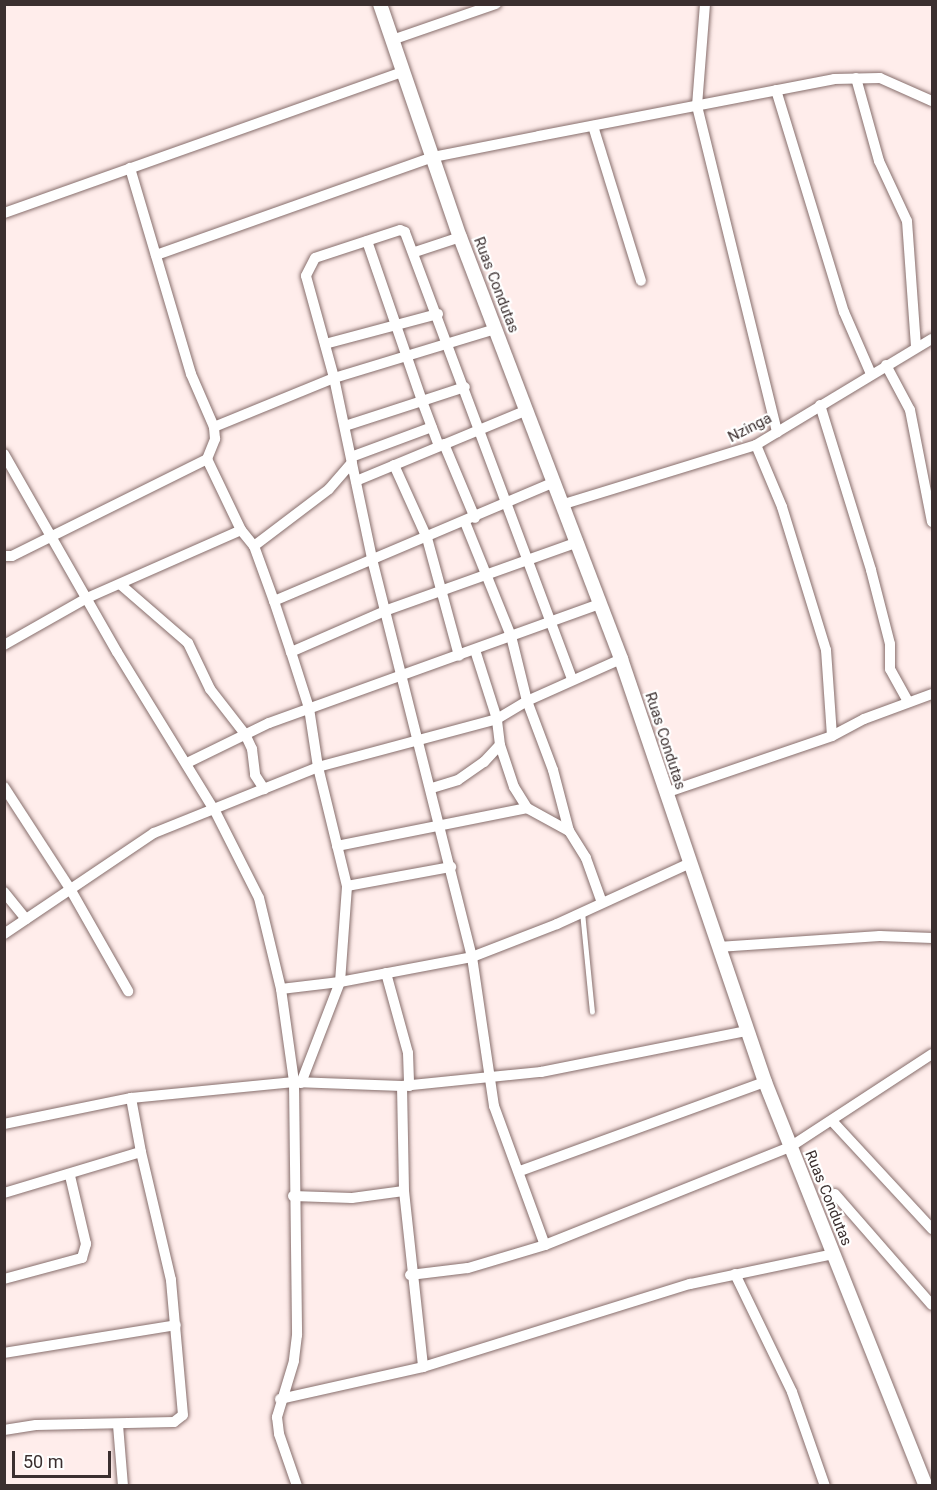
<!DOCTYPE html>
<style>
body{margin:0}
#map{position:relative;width:937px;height:1490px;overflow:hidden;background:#ffedeb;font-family:Roboto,sans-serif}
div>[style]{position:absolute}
.roads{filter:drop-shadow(0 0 2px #876e6c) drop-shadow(0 0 2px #876e6c)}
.service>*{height:5px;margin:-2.5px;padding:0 2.5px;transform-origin:2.5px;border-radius:2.5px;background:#fff}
.minor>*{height:10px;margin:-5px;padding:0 5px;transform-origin:5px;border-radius:5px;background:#fff}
.tertiary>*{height:14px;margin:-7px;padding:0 7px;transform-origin:7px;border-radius:7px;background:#fff}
span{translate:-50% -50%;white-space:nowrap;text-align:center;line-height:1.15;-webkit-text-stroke:4.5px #fff;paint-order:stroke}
.street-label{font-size:15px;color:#3b2f2f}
.frame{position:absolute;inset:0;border:6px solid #3b2f2f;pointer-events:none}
.scale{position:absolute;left:12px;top:1451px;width:99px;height:27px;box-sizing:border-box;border:3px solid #3b2f2f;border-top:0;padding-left:8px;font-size:18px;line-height:21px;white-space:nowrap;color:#3b2f2f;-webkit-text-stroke:4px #fff;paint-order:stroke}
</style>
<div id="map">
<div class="roads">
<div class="service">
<i style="left:582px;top:912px;width:100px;rotate:84.3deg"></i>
</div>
<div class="minor">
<i style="left:705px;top:4px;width:102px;rotate:94.5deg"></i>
<i style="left:697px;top:106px;width:336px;rotate:76.2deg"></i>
<i style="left:392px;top:40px;width:110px;rotate:-19.1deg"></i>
<i style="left:856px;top:78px;width:86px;rotate:74.5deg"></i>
<i style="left:879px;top:161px;width:66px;rotate:65deg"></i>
<i style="left:907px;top:221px;width:126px;rotate:85.9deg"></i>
<i style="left:776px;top:90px;width:232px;rotate:73deg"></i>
<i style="left:844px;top:312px;width:68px;rotate:66.5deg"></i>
<i style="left:593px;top:126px;width:162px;rotate:72.8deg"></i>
<i style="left:4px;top:213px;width:423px;rotate:-19.5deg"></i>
<i style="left:367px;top:241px;width:169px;rotate:71deg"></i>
<i style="left:422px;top:401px;width:45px;rotate:-18deg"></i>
<i style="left:415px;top:252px;width:47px;rotate:-18.4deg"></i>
<i style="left:156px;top:255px;width:294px;rotate:-19.5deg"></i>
<i style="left:433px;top:157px;width:108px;rotate:-11.2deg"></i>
<i style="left:539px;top:136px;width:300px;rotate:-10.9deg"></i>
<i style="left:834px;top:79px;width:46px;rotate:-1.2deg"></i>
<i style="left:880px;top:78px;width:57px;rotate:23.9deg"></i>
<i style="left:325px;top:344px;width:117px;rotate:-14.9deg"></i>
<i style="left:886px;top:365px;width:51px;rotate:61.9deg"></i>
<i style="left:910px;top:410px;width:114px;rotate:78.9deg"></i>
<i style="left:820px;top:405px;width:173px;rotate:72.8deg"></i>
<i style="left:871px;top:570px;width:76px;rotate:75.6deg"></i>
<i style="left:890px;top:644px;width:25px;rotate:90deg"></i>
<i style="left:890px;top:669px;width:38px;rotate:61deg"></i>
<i style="left:345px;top:426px;width:81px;rotate:-18deg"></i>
<i style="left:422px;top:401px;width:48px;rotate:69.3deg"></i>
<i style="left:214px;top:427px;width:130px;rotate:-22.2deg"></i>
<i style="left:334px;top:378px;width:168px;rotate:-16.9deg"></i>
<i style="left:444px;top:444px;width:80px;rotate:67.3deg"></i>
<i style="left:756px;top:445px;width:67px;rotate:67.2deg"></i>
<i style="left:782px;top:507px;width:150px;rotate:72.9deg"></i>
<i style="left:826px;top:650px;width:86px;rotate:86deg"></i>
<i style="left:4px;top:454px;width:228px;rotate:60.3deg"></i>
<i style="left:117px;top:652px;width:187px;rotate:58.4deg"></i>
<i style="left:215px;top:811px;width:97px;rotate:63.2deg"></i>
<i style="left:259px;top:898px;width:94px;rotate:76.4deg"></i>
<i style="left:281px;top:989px;width:94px;rotate:82deg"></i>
<i style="left:294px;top:1082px;width:253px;rotate:89.3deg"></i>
<i style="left:297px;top:1335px;width:26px;rotate:97deg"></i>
<i style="left:294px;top:1361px;width:59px;rotate:106.9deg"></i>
<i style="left:277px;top:1417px;width:17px;rotate:83deg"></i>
<i style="left:279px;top:1434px;width:55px;rotate:70.9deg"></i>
<i style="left:351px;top:457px;width:86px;rotate:-20.3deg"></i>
<i style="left:394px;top:465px;width:80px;rotate:65.7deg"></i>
<i style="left:427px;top:538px;width:122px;rotate:74.8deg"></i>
<i style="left:356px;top:481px;width:185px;rotate:-22.5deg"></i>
<i style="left:564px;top:504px;width:201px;rotate:-17.1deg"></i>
<i style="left:756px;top:445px;width:205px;rotate:-31.1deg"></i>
<i style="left:241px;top:530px;width:21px;rotate:51deg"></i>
<i style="left:254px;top:546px;width:59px;rotate:70deg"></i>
<i style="left:274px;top:601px;width:305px;rotate:-23deg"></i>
<i style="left:254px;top:546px;width:94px;rotate:-37.2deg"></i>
<i style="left:329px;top:489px;width:35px;rotate:-49deg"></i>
<i style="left:4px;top:556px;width:8px"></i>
<i style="left:12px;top:556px;width:218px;rotate:-26.4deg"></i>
<i style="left:121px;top:585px;width:89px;rotate:40.9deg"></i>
<i style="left:188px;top:643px;width:51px;rotate:64.4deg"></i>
<i style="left:210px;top:689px;width:57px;rotate:52.1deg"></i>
<i style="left:245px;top:734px;width:17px;rotate:65deg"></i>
<i style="left:252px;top:749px;width:26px;rotate:83deg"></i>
<i style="left:255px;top:775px;width:17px;rotate:57deg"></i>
<i style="left:274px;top:601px;width:54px;rotate:71.6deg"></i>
<i style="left:4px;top:645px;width:95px;rotate:-29.5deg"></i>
<i style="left:87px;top:598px;width:168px;rotate:-23.8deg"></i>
<i style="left:241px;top:530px;width:79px;rotate:-115.6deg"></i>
<i style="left:207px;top:459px;width:22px;rotate:-68deg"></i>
<i style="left:215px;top:439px;width:12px;rotate:-95deg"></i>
<i style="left:214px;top:427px;width:58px;rotate:-113.5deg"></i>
<i style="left:191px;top:374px;width:215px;rotate:-106.5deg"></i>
<i style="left:572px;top:679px;width:477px;rotate:-110.5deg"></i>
<i style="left:405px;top:232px;width:5px;rotate:-158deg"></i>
<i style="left:400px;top:230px;width:89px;rotate:161.8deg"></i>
<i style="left:315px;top:258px;width:20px;rotate:117deg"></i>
<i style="left:306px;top:276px;width:106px;rotate:74.6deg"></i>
<i style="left:334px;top:378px;width:185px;rotate:78.1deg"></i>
<i style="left:372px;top:559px;width:410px;rotate:75.9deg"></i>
<i style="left:472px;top:957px;width:151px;rotate:81.6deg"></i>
<i style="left:494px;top:1106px;width:148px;rotate:69.9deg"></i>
<i style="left:545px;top:1245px;width:264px;rotate:-21.8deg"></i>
<i style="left:790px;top:1147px;width:170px;rotate:-33.2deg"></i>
<i style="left:500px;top:745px;width:44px;rotate:71.6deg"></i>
<i style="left:514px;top:787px;width:25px;rotate:58deg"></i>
<i style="left:527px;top:808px;width:48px;rotate:28.7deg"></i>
<i style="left:187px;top:763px;width:91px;rotate:-26deg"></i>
<i style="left:269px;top:723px;width:352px;rotate:-19.8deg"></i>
<i style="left:4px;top:787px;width:119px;rotate:57deg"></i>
<i style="left:69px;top:887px;width:120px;rotate:60.4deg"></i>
<i style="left:432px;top:788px;width:27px;rotate:-17deg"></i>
<i style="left:458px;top:780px;width:32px;rotate:-35deg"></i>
<i style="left:484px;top:762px;width:23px;rotate:-47deg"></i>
<i style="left:500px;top:745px;width:26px;rotate:-97deg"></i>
<i style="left:497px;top:719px;width:35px;rotate:-31deg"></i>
<i style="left:527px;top:701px;width:67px;rotate:-103.8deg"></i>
<i style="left:511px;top:636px;width:123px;rotate:-112deg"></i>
<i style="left:665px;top:793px;width:176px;rotate:-18.8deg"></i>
<i style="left:832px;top:736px;width:36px;rotate:-28deg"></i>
<i style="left:864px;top:719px;width:72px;rotate:-20.2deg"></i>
<i style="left:337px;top:846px;width:194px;rotate:-11.3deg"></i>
<i style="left:347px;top:886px;width:106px;rotate:-10.4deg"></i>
<i style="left:4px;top:892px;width:35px;rotate:51deg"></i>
<i style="left:601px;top:900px;width:45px;rotate:-109.7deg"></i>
<i style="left:586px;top:858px;width:32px;rotate:-122deg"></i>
<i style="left:569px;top:831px;width:63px;rotate:-104.7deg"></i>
<i style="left:553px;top:770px;width:74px;rotate:-110.6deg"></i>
<i style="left:527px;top:701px;width:103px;rotate:-24.1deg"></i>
<i style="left:4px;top:934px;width:181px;rotate:-34deg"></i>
<i style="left:154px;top:833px;width:177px;rotate:-21.9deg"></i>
<i style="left:318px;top:767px;width:185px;rotate:-15deg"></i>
<i style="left:497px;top:719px;width:72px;rotate:-107.7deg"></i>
<i style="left:718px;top:947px;width:162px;rotate:-3.9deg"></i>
<i style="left:880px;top:936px;width:52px;rotate:2.2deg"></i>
<i style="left:386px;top:973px;width:83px;rotate:74.6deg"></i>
<i style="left:408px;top:1053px;width:33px;rotate:88deg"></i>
<i style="left:281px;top:989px;width:59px;rotate:-6.8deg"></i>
<i style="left:340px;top:982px;width:96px;rotate:-85.8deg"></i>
<i style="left:347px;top:886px;width:122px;rotate:-103.7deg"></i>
<i style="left:318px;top:767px;width:60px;rotate:-98.7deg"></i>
<i style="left:309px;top:708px;width:59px;rotate:-107.8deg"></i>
<i style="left:291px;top:652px;width:105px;rotate:-23.6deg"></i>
<i style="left:387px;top:610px;width:203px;rotate:-19.6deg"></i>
<i style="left:301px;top:1083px;width:108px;rotate:-68.9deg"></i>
<i style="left:340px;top:982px;width:134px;rotate:-10.7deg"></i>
<i style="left:472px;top:957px;width:91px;rotate:-21.2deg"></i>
<i style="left:557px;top:924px;width:146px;rotate:-24.6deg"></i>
<i style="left:402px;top:1086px;width:105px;rotate:88.9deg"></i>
<i style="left:404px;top:1191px;width:177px;rotate:83.8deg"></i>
<i style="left:833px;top:1122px;width:146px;rotate:47.2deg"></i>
<i style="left:4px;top:1124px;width:130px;rotate:-11.6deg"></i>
<i style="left:131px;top:1098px;width:164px;rotate:-5.6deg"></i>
<i style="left:294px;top:1082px;width:108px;rotate:2.1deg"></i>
<i style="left:402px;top:1086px;width:140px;rotate:-5.8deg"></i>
<i style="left:541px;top:1072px;width:210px;rotate:-11.3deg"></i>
<i style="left:520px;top:1171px;width:261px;rotate:-20deg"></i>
<i style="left:4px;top:1193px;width:143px;rotate:-16.7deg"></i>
<i style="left:141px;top:1152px;width:55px;rotate:-100.5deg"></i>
<i style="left:835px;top:1194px;width:147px;rotate:48.9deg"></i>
<i style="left:293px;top:1196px;width:59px;rotate:1.9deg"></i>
<i style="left:352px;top:1198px;width:52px;rotate:-7.7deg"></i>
<i style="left:735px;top:1274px;width:131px;rotate:64.2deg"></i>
<i style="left:792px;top:1392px;width:100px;rotate:70.7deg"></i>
<i style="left:410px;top:1275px;width:58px;rotate:-6.9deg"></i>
<i style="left:468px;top:1268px;width:80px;rotate:-16.6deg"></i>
<i style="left:4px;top:1279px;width:81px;rotate:-15.1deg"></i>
<i style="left:82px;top:1258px;width:15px;rotate:-74deg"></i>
<i style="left:86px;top:1244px;width:70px;rotate:-103.2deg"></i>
<i style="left:4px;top:1353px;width:174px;rotate:-9.2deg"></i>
<i style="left:280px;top:1399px;width:147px;rotate:-12.6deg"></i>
<i style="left:423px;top:1367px;width:280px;rotate:-17.3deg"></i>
<i style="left:690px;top:1284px;width:146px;rotate:-11.8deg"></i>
<i style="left:118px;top:1425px;width:61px;rotate:85.3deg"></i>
<i style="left:4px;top:1430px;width:32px;rotate:-9deg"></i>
<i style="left:36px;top:1425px;width:138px;rotate:-1.2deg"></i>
<i style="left:174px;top:1422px;width:11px;rotate:-38deg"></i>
<i style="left:183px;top:1415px;width:136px;rotate:-95.1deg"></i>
<i style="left:171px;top:1280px;width:131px;rotate:-103.2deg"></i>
</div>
<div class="tertiary">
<i style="left:380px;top:4px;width:246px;rotate:71.1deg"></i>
<i style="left:460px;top:237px;width:452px;rotate:69.1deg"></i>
<i style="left:621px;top:659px;width:447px;rotate:71.2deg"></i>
<i style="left:765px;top:1082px;width:435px;rotate:68.3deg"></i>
</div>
</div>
<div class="street-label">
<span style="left:496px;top:285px;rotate:69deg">Ruas Condutas</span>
<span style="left:750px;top:428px;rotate:-27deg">Nzinga</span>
<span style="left:665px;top:741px;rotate:72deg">Ruas Condutas</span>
<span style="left:828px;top:1198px;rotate:68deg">Ruas Condutas</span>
</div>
<div class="frame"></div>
<div class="scale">50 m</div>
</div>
